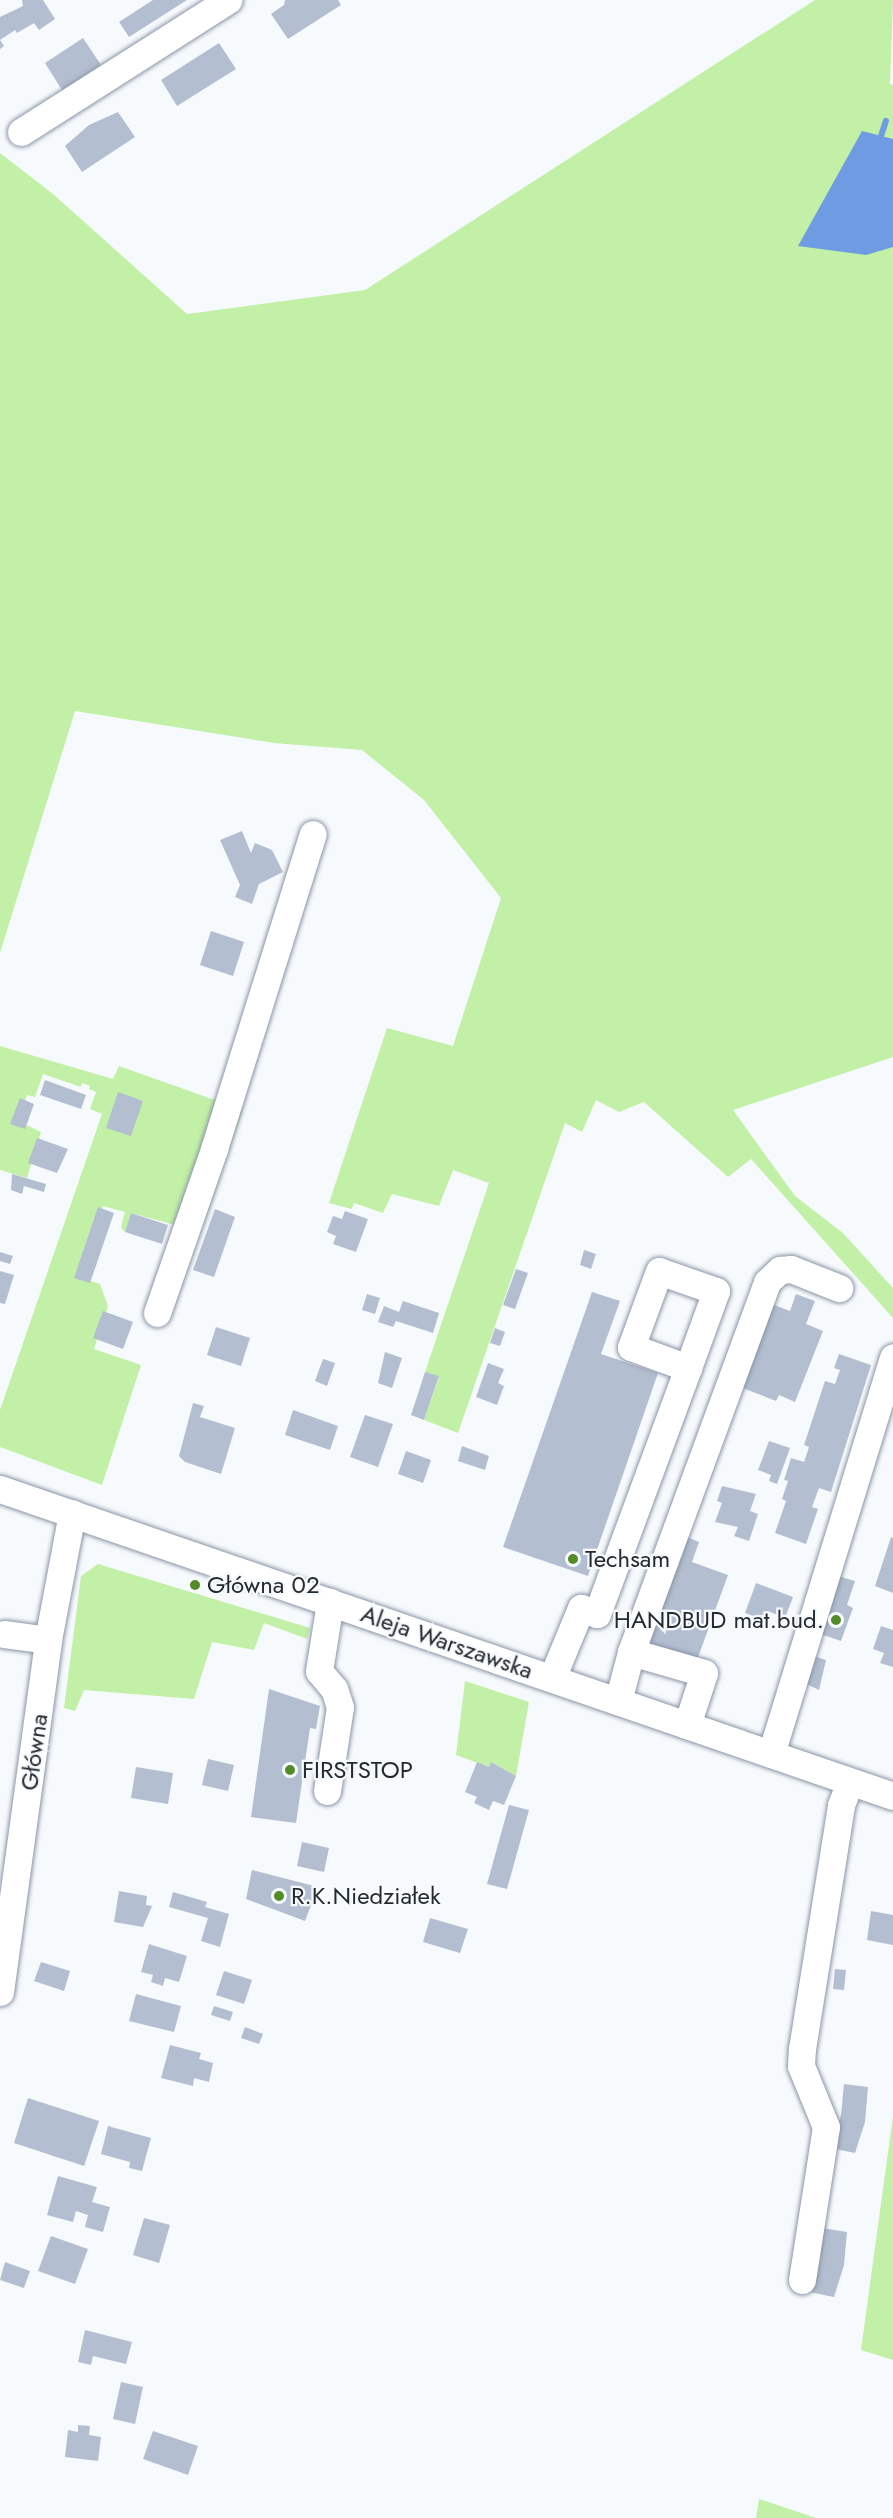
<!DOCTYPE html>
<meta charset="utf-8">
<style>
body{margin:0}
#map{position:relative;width:893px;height:2518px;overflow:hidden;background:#f7fafd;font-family:Jost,sans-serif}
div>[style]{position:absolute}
.green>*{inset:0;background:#c1f0a6}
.water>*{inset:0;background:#6e9be2}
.stream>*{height:6px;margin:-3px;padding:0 3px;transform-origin:3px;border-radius:3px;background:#6e9be2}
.building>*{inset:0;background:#b3bed0}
.roads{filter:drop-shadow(0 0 2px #8a95a6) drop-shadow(0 0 2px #8a95a6)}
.minor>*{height:27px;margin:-13.5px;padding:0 13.5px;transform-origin:13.5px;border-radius:13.5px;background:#fff}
.dots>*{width:16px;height:16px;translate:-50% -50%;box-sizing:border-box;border:3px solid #f7fafd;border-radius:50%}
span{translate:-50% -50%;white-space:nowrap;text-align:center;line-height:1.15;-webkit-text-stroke:4.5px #f7fafd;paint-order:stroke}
.poi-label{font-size:24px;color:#252a30}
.left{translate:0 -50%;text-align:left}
.right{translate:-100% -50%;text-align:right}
.street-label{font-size:24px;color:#252a30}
</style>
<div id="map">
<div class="green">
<i style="clip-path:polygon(815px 0,893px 0,890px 84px,893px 85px,893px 1057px,733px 1110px,795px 1196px,843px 1233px,893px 1288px,893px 1318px,751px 1159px,728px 1177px,644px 1102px,619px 1112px,596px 1100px,582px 1132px,565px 1123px,458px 1433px,424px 1420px,439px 1377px,425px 1372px,489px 1183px,453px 1170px,439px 1206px,392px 1194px,383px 1213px,354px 1203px,352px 1209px,329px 1203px,387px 1028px,453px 1046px,501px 898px,424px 800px,362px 750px,274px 743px,75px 711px,0 953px,0 153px,53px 194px,187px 314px,365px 290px)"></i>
<i style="clip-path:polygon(0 1046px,113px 1079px,119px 1066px,243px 1110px,201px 1232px,131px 1213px,125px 1232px,121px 1227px,125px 1212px,103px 1206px,82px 1278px,100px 1284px,108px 1306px,94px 1349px,141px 1365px,102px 1485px,0 1447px,0 1410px,102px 1114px,90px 1109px,96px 1092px,89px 1089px,90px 1086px,82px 1083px,81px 1087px,43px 1074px,35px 1097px,27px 1095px,18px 1121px,41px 1132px,27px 1178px,0 1170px)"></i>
<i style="clip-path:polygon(98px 1564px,310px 1628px,307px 1639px,264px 1623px,254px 1650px,212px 1642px,194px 1699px,84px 1690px,75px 1711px,64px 1708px,81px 1576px)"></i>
<i style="clip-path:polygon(465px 1681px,529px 1702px,516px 1776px,491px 1762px,489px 1767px,456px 1755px)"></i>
<i style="clip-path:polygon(893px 2116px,893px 2360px,861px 2350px)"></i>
<i style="clip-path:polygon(759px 2499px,816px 2518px,756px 2518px)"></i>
</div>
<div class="water">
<i style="clip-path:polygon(862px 131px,893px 139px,893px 247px,866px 255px,798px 246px)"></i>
</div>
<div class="stream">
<i style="left:881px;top:136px;width:16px;rotate:-72deg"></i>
</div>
<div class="building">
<i style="clip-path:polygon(22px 0,43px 0,55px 19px,39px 30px,34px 23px,17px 33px,15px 30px,0 40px,4px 46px,0 49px,0 17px,23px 6px)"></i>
<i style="clip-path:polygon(153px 0,187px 0,129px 37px,119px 22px)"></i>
<i style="clip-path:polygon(285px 0,338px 0,341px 5px,288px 39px,271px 14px,284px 5px)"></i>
<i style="clip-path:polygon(83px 38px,101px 65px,62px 90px,45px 63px)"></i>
<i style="clip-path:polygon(219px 43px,236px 69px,177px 106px,161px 80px)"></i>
<i style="clip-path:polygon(118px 112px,135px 137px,82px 172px,65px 146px,89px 125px)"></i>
<i style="clip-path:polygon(242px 831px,251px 853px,255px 843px,272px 850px,283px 872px,259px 884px,252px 904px,235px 897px,240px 885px,220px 840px)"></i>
<i style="clip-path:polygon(211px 931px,244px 942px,233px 976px,200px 965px)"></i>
<i style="clip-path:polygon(45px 1080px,86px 1095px,81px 1109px,40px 1095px)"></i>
<i style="clip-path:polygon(118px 1092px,143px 1101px,131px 1136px,106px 1128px)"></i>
<i style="clip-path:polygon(20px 1098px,34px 1104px,25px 1129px,10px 1124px)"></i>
<i style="clip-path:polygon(37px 1138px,68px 1149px,57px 1173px,28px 1163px)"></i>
<i style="clip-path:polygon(12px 1174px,46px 1184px,44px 1192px,24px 1186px,22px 1194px,11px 1190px)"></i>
<i style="clip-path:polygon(98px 1207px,114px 1213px,90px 1283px,74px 1278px)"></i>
<i style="clip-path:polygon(215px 1209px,235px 1217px,214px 1277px,193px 1270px)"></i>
<i style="clip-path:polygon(345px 1211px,368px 1219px,356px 1252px,333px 1244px,336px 1236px,327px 1232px,333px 1216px,342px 1219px)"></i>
<i style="clip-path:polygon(131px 1213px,168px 1225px,162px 1244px,125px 1232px)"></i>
<i style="clip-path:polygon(584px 1250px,596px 1254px,591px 1269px,580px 1265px)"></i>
<i style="clip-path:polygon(0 1252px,13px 1256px,10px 1264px,0 1261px)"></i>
<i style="clip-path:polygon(516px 1269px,528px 1273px,515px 1309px,503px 1305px)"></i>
<i style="clip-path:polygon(0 1271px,14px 1275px,5px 1304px,0 1303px)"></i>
<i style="clip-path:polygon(592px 1292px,620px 1301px,601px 1354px,658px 1373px,588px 1576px,503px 1547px)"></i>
<i style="clip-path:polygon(367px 1294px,380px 1298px,375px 1314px,362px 1310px)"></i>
<i style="clip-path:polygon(796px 1294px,815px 1301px,806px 1324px,823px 1331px,795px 1402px,779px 1395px,776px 1401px,732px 1384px,764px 1301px,790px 1311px)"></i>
<i style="clip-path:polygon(403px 1301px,439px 1313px,433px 1333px,396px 1321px,393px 1327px,378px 1322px,384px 1306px,399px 1312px)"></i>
<i style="clip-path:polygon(103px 1311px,133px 1322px,123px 1349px,93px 1338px)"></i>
<i style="clip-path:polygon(216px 1327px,250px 1338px,241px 1366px,207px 1355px)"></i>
<i style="clip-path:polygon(495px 1328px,505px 1332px,500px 1346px,490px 1343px)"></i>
<i style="clip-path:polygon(385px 1352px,402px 1358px,392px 1388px,378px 1383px)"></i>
<i style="clip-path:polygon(839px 1354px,871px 1365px,831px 1492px,819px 1488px,812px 1507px,818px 1509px,806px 1544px,775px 1533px,786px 1501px,782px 1499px,788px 1481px,784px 1480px,791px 1458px,804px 1462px,809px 1447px,804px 1445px,825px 1381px,835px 1384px,840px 1370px,834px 1368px)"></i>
<i style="clip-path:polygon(323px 1359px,335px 1363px,327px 1386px,315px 1381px)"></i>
<i style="clip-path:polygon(488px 1363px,504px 1369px,498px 1383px,504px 1386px,497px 1405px,476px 1397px)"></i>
<i style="clip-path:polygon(425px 1372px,439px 1376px,424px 1420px,411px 1415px)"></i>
<i style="clip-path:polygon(193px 1403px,204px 1406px,200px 1417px,235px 1428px,221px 1474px,185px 1462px,179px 1456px)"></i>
<i style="clip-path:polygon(293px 1410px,338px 1426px,330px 1450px,285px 1435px)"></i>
<i style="clip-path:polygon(365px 1415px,393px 1424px,378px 1467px,350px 1457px)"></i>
<i style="clip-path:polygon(769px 1441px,790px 1448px,777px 1484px,769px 1481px,771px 1475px,758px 1470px)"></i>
<i style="clip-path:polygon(462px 1446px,489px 1456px,485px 1470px,458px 1461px)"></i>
<i style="clip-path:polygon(406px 1451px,431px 1460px,423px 1483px,398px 1474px)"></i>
<i style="clip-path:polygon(722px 1486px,756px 1494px,750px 1511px,758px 1514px,749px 1541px,734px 1536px,738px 1527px,715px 1522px,722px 1503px,717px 1501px)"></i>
<i style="clip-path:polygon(682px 1535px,699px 1542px,692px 1562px,728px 1575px,697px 1660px,648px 1643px)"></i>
<i style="clip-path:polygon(891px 1537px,893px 1538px,893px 1593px,875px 1586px)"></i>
<i style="clip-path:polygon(838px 1576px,855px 1581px,847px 1605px,853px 1608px,841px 1641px,818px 1633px)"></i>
<i style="clip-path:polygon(756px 1583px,793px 1597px,785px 1618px,770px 1612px,767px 1621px,745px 1613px)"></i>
<i style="clip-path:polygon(881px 1626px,893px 1630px,893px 1667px,880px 1663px,884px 1653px,873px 1649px)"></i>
<i style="clip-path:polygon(807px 1654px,826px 1660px,819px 1690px,798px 1680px)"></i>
<i style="clip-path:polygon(269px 1689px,320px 1706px,316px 1729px,310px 1728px,296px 1823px,251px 1817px)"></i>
<i style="clip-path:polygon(208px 1759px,234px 1765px,228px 1791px,202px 1785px)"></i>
<i style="clip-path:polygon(477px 1762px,489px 1767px,491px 1762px,516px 1776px,504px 1805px,493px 1801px,489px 1810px,474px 1803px,477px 1797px,465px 1792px)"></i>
<i style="clip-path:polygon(136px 1767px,173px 1773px,168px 1804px,131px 1798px)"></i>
<i style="clip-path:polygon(509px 1805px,529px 1810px,507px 1889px,487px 1884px)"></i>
<i style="clip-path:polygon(302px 1842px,329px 1848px,324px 1872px,297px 1866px)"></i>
<i style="clip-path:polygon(252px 1870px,318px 1887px,305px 1921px,246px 1899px)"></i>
<i style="clip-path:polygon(119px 1891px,147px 1896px,146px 1905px,152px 1906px,143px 1927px,114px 1922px)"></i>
<i style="clip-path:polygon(173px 1892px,207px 1902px,205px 1907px,229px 1914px,220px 1947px,201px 1941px,208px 1918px,169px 1907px)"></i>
<i style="clip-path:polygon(871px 1911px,893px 1915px,893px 1945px,867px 1940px)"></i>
<i style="clip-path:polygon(430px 1918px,468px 1929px,460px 1953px,423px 1942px)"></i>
<i style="clip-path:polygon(149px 1944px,187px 1956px,179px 1982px,165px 1978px,163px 1986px,151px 1982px,153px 1975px,141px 1972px)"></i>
<i style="clip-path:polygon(41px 1962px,70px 1971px,64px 1991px,34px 1981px)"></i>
<i style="clip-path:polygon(835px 1969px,846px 1970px,844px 1990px,833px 1989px)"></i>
<i style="clip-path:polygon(224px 1971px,252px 1980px,244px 2004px,216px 1995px)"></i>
<i style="clip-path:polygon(136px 1994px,181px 2006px,174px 2032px,129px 2021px)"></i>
<i style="clip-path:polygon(214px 2006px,233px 2012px,230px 2021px,211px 2015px)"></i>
<i style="clip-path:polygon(245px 2027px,263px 2034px,259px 2044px,241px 2038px)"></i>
<i style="clip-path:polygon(170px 2045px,201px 2053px,199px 2059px,213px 2063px,209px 2082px,194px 2078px,193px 2086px,161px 2078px)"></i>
<i style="clip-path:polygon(844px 2084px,868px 2087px,865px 2122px,855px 2153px,831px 2148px,841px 2115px)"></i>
<i style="clip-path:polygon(28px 2098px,99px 2121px,84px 2166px,14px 2143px)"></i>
<i style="clip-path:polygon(108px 2126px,151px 2138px,142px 2171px,129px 2168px,130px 2162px,101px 2154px)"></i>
<i style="clip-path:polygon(58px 2176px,97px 2187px,92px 2202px,110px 2207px,103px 2232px,85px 2227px,88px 2215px,76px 2211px,73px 2222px,47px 2215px)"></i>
<i style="clip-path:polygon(144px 2218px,170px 2225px,159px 2263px,133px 2255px)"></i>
<i style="clip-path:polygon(822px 2228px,847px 2232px,844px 2265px,834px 2297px,809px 2292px,820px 2260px)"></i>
<i style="clip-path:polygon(51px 2236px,88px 2249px,75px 2284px,38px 2271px)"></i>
<i style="clip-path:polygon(5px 2262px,30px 2271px,24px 2288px,0 2280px)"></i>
<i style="clip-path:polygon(85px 2330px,132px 2342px,126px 2364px,93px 2356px,91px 2365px,78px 2362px)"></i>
<i style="clip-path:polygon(121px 2382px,143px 2387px,135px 2424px,113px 2419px)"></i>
<i style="clip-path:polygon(78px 2425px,90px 2426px,89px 2435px,101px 2437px,98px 2461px,65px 2457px,68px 2430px,78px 2432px)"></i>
<i style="clip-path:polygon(153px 2431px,198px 2446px,188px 2475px,143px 2459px)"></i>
</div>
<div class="roads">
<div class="minor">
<i style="left:21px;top:132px;width:246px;rotate:-32.5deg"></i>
<i style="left:157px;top:1313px;width:174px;rotate:-70.8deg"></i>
<i style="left:214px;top:1149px;width:330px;rotate:-72.6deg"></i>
<i style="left:0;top:1489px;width:944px;rotate:18.97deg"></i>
<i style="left:4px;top:1634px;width:44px;rotate:7.8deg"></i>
<i style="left:631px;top:1652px;width:76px;rotate:16deg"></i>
<i style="left:704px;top:1673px;width:55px;rotate:108.1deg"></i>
<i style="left:552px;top:1678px;width:76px;rotate:-67.5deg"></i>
<i style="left:581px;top:1608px;width:17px;rotate:21deg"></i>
<i style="left:597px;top:1614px;width:262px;rotate:-69.7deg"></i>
<i style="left:688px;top:1368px;width:82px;rotate:-70deg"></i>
<i style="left:716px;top:1291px;width:60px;rotate:-160.7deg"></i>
<i style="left:659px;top:1271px;width:81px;rotate:110.2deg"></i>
<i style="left:631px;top:1347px;width:61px;rotate:20.2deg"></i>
<i style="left:618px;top:1701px;width:51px;rotate:-75.1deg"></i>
<i style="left:631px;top:1652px;width:394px;rotate:-69.8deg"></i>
<i style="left:767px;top:1282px;width:18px;rotate:-43deg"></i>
<i style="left:780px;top:1270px;width:11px;rotate:-5deg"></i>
<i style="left:791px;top:1269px;width:52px;rotate:21.6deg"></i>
<i style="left:771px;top:1754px;width:415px;rotate:-72.9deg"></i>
<i style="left:327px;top:1791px;width:85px;rotate:-81.2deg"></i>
<i style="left:340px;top:1707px;width:19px;rotate:-108deg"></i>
<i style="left:334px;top:1689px;width:23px;rotate:-130deg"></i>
<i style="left:319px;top:1671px;width:70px;rotate:-80.9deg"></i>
<i style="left:0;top:1992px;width:355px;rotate:-82.2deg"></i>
<i style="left:48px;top:1640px;width:129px;rotate:-79.3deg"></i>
<i style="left:802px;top:2280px;width:155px;rotate:-81.1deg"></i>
<i style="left:826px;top:2127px;width:66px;rotate:-112.3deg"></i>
<i style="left:801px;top:2066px;width:17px;rotate:-87deg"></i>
<i style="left:802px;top:2049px;width:247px;rotate:-80.9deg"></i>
<i style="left:841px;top:1805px;width:25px;rotate:-69deg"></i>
</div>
</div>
<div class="dots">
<i style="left:573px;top:1559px;background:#528b28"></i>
<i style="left:195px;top:1585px;background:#528b28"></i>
<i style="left:836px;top:1620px;background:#528b28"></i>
<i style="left:290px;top:1770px;background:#528b28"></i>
<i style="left:279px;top:1896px;background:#528b28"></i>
</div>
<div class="poi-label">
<span class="left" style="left:585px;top:1559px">Techsam</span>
<span class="left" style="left:207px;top:1585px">Główna 02</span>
<span class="right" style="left:824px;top:1620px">HANDBUD mat.bud.</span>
<span class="left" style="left:302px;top:1770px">FIRSTSTOP</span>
<span class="left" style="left:291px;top:1896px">R.K.Niedziałek</span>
</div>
<div class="street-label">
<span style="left:447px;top:1642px;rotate:19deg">Aleja Warszawska</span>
<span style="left:34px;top:1752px;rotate:-82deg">Główna</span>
</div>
</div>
